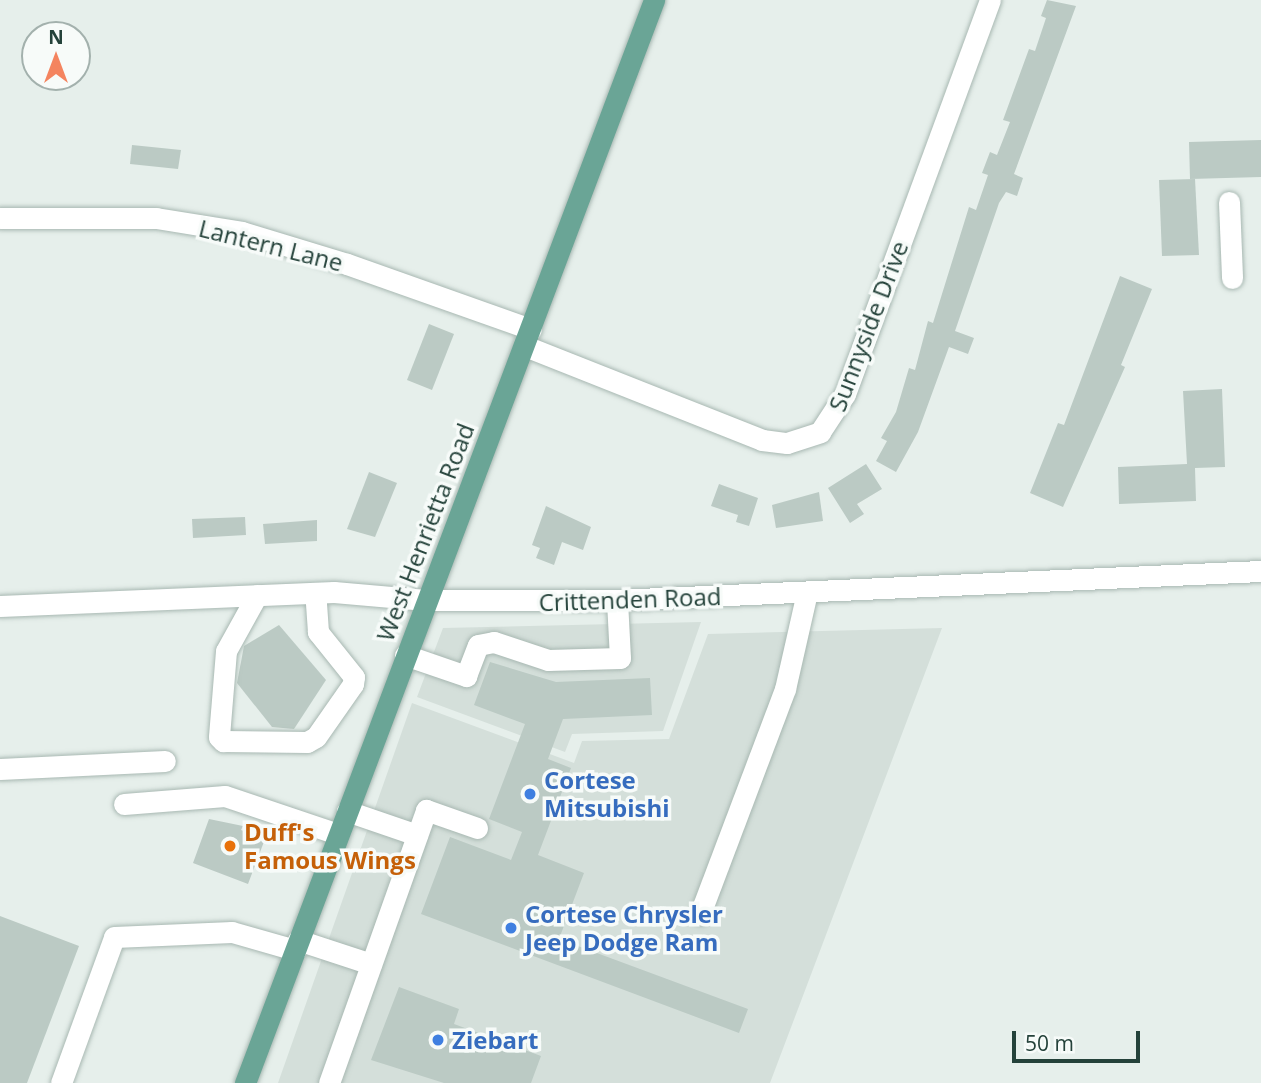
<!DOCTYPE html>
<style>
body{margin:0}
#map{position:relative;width:1261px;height:1083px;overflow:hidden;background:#e6efeb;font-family:"Open Sans",sans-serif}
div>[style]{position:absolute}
.built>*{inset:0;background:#d4dfda}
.building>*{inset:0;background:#bbcac4}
.roads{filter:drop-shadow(0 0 2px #a8b8b2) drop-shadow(0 0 2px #a8b8b2)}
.minor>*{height:21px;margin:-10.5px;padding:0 10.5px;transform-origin:10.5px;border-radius:10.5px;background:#fff}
.major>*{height:21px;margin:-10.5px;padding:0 10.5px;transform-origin:10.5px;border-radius:10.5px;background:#6aa596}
.dots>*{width:19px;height:19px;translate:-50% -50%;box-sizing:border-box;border:4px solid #f7fbf9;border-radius:50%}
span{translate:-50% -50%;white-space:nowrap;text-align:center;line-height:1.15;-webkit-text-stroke:7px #f7fbf9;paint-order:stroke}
.street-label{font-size:24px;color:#24423a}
.shop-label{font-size:24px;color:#366cbe;font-weight:700}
.left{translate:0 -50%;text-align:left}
.food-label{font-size:24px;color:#c56008;font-weight:700}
.north{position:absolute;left:21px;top:21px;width:70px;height:70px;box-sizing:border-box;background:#f7fbf9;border:2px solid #a3b1ad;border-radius:50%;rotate:0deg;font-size:19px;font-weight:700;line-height:28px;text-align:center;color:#24423a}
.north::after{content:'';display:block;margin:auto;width:24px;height:32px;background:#f4845f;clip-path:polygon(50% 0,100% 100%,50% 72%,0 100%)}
.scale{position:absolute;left:1012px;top:1031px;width:128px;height:32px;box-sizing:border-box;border:4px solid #24423a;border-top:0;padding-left:9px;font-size:21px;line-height:24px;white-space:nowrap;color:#24423a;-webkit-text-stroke:5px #f7fbf9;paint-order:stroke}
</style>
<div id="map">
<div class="built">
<i style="clip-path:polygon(701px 622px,663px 731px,572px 734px,565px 752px,417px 697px,443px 628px)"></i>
<i style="clip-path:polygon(942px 628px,770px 1083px,278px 1083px,412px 703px,574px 763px,582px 741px,669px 739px,708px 634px)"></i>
</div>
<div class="building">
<i style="clip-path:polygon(1047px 0,1076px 6px,1014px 174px,1023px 178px,1017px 196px,1006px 192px,999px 203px,955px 331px,974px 338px,968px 354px,949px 347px,918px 432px,896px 472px,876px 461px,887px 441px,881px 438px,896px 412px,909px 368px,915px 370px,928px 321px,933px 323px,969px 207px,976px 210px,988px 175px,982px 173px,990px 152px,997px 155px,1010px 122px,1003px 120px,1029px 49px,1035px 51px,1046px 18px,1041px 16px)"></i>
<i style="clip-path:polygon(1261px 140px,1261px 177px,1190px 179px,1189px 142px)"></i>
<i style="clip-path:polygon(132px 145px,181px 150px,178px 169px,130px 164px)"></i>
<i style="clip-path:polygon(1195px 179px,1199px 255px,1162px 256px,1159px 180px)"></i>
<i style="clip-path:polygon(1120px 276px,1152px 289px,1121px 365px,1125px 367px,1063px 507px,1030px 493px,1058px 423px,1064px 425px)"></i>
<i style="clip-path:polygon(429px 324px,454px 334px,432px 390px,407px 380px)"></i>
<i style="clip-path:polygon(1222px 389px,1225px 467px,1195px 468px,1196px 501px,1119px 504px,1118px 467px,1187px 464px,1183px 391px)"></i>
<i style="clip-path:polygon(866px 464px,882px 489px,857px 504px,864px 514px,850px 523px,828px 488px)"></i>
<i style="clip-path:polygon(369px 472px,397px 483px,375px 537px,347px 529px)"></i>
<i style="clip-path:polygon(719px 484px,758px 498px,749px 526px,736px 522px,738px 515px,711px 506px)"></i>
<i style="clip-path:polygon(819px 492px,823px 521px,776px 528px,772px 505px)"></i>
<i style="clip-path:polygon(546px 506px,591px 527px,583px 550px,562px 542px,554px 565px,536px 558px,540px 548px,532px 545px)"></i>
<i style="clip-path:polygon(245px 517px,246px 535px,193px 538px,192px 519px)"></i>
<i style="clip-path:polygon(317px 520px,317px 541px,265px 544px,263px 524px)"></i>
<i style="clip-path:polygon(279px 625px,326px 680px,294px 729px,272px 727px,237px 683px,244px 646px)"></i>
<i style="clip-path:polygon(490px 662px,556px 682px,650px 678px,652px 715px,563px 719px,548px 759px,571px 768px,538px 855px,584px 873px,559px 939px,748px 1009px,739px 1033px,421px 914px,450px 837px,511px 860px,522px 832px,489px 819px,525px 724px,474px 705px)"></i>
<i style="clip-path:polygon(209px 819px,243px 826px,241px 830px,265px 839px,248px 884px,193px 863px)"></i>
<i style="clip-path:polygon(0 916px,79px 946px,27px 1083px,0 1083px)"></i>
<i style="clip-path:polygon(399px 987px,459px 1009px,454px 1024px,541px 1056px,531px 1083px,444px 1083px,371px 1060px)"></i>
</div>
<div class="roads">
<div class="minor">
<i style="left:1229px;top:202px;width:76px;rotate:87.7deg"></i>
<i style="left:0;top:218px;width:156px"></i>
<i style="left:156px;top:218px;width:87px;rotate:9.2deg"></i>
<i style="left:242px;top:232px;width:110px;rotate:16.9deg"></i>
<i style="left:347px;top:264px;width:195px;rotate:19.5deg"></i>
<i style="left:525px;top:346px;width:255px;rotate:21.6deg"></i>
<i style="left:762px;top:440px;width:25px;rotate:7deg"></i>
<i style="left:787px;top:443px;width:35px;rotate:-18deg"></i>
<i style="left:820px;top:432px;width:45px;rotate:-56.7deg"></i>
<i style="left:845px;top:394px;width:420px;rotate:-69.8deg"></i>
<i style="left:257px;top:595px;width:64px;rotate:119deg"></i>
<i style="left:226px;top:651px;width:86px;rotate:94.7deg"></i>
<i style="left:219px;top:737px;width:6px;rotate:45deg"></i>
<i style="left:223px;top:741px;width:84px;rotate:0.7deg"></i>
<i style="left:307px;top:742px;width:10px;rotate:-29deg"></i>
<i style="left:316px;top:737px;width:65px;rotate:-55.1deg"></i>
<i style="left:353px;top:684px;width:7px;rotate:-82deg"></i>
<i style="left:354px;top:677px;width:58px;rotate:-128.7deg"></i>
<i style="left:318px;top:632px;width:39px;rotate:-94deg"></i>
<i style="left:0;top:606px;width:334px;rotate:-2.4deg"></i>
<i style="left:334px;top:592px;width:92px;rotate:5deg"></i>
<i style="left:426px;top:600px;width:191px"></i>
<i style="left:617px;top:600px;width:645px;rotate:-2.58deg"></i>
<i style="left:405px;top:655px;width:65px;rotate:19deg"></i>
<i style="left:466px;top:676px;width:33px;rotate:-69deg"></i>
<i style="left:478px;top:645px;width:16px;rotate:-11deg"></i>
<i style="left:494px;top:642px;width:57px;rotate:18.4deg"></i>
<i style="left:548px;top:660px;width:72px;rotate:-1.6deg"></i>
<i style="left:620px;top:658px;width:58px;rotate:-93deg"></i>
<i style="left:0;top:769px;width:165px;rotate:-2.8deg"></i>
<i style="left:124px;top:804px;width:101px;rotate:-4.5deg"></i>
<i style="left:225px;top:796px;width:119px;rotate:18.6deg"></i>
<i style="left:347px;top:811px;width:74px;rotate:18.9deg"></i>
<i style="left:700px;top:914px;width:241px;rotate:-69.3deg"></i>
<i style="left:785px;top:689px;width:99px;rotate:-77.2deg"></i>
<i style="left:298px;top:940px;width:77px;rotate:18.2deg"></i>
<i style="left:61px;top:1083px;width:155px;rotate:-70deg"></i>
<i style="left:114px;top:937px;width:118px;rotate:-2.4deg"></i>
<i style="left:232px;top:932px;width:66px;rotate:15.9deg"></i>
<i style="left:329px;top:1083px;width:290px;rotate:-70.4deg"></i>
<i style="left:426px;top:810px;width:54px;rotate:19.4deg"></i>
</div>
<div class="major">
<i style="left:245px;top:1083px;width:1158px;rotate:-69.31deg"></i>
</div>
</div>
<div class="dots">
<i style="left:530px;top:794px;background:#3f7fe0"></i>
<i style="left:230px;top:846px;background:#e8710a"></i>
<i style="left:511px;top:928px;background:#3f7fe0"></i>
<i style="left:438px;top:1040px;background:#3f7fe0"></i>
</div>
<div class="street-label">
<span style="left:271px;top:245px;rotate:14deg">Lantern Lane</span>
<span style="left:868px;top:326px;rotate:-69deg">Sunnyside Drive</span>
<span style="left:425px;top:532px;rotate:-69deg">West Henrietta Road</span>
<span style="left:630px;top:599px;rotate:-2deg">Crittenden Road</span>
</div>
<div class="shop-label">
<span class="left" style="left:544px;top:794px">Cortese<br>Mitsubishi</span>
<span class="left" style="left:525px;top:928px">Cortese Chrysler<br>Jeep Dodge Ram</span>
<span class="left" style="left:452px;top:1040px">Ziebart</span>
</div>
<div class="food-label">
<span class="left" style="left:244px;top:846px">Duff's<br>Famous Wings</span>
</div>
<div class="north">N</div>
<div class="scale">50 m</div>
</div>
